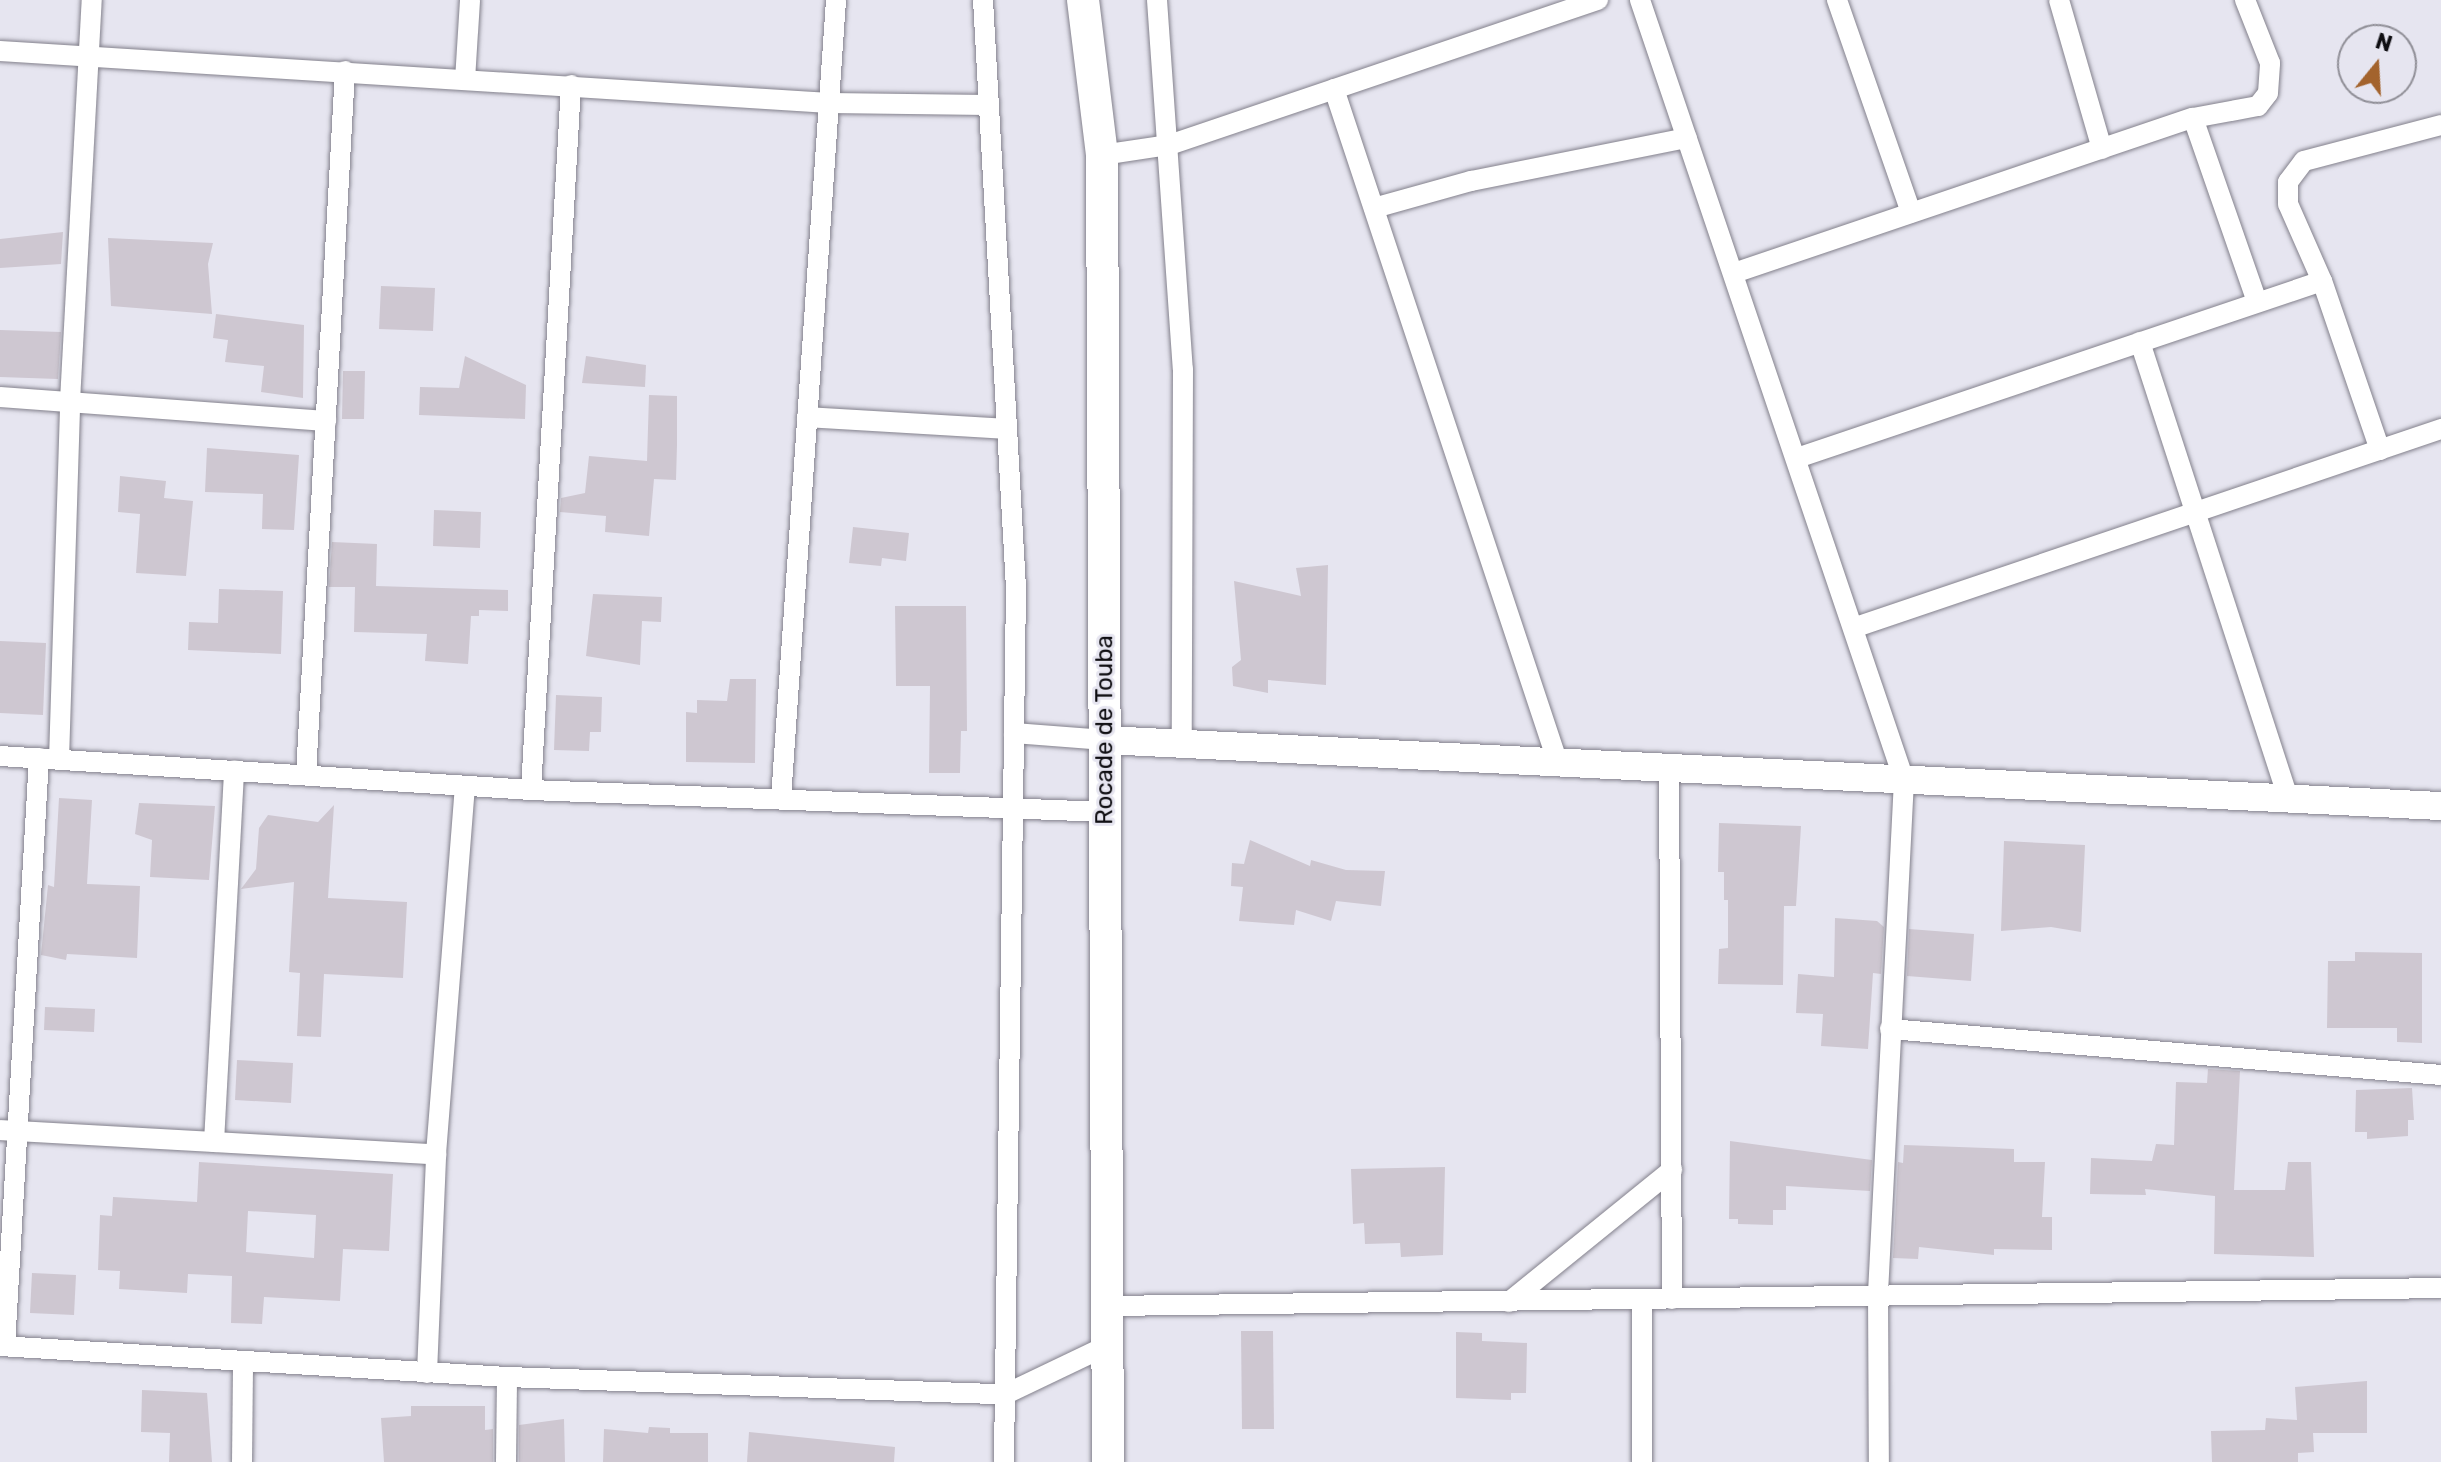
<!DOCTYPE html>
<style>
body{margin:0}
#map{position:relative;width:2441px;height:1462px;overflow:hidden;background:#e6e5f0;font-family:Rubik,sans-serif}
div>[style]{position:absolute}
.building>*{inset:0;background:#cec7d1}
.roads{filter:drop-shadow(0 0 2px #83818c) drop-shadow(0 0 2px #83818c)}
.minor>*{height:20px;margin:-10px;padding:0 10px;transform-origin:10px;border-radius:10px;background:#fff}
.secondary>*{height:28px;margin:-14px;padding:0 14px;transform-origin:14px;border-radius:14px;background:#fff}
.primary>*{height:32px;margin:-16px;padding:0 16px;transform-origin:16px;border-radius:16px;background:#fff}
span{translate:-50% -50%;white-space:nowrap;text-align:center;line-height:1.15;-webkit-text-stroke:6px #e6e5f0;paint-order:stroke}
.street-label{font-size:24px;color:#0f0e12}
.north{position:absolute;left:2337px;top:24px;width:80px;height:80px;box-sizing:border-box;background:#e6e5f0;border:2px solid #908f97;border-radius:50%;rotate:18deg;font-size:22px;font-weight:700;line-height:32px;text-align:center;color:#0f0e12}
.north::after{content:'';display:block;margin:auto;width:28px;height:36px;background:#a3632d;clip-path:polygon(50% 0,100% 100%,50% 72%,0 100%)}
</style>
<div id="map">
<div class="building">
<i style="clip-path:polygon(63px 232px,61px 264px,0 268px,0 239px)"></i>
<i style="clip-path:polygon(108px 238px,213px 243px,208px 264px,212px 314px,111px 306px)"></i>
<i style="clip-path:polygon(381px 286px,435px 288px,433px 331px,379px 329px)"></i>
<i style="clip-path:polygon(216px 314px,304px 325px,303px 398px,261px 392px,264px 366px,225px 362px,228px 340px,213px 338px)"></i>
<i style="clip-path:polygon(0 330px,61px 332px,58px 379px,0 377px)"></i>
<i style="clip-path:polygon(465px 356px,526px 385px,525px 419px,419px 415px,420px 387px,459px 388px)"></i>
<i style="clip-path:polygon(586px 356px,646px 365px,645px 387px,582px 383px)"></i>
<i style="clip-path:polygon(343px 371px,365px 371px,364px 419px,342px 419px)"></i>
<i style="clip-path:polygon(649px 395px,677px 396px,677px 445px,676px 480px,654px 479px,649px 536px,605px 532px,606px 516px,560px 512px,561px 498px,585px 493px,589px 456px,647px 461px)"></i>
<i style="clip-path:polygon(207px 448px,299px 455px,294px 530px,262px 529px,263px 494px,205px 492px)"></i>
<i style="clip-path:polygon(120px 476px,166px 481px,164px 498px,193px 501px,186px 576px,136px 573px,140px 514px,118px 512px)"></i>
<i style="clip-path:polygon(434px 510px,481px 512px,480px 548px,433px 546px)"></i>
<i style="clip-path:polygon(853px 527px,909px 533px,906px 561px,882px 558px,881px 566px,849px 563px)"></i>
<i style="clip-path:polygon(332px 542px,377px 544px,376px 586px,508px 590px,508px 611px,479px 610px,479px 616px,471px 616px,468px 664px,425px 661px,427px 634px,354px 632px,355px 587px,329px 587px)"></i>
<i style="clip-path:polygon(1328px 565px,1326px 685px,1268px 680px,1268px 693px,1233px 686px,1232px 667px,1241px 660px,1234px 581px,1301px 596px,1296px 568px)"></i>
<i style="clip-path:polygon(219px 589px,283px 591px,281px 654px,188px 650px,189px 622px,218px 623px)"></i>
<i style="clip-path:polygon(593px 594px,662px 597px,661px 622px,642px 621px,640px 665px,586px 656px)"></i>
<i style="clip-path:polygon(895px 606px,966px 606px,967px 731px,961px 731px,960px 773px,929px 773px,930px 686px,896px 686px)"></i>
<i style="clip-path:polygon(0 641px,46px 643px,43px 715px,0 713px)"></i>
<i style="clip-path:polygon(730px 679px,756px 679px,755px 763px,686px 762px,686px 712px,697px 713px,697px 700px,727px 701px)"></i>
<i style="clip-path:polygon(556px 695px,602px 697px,601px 732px,590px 732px,589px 751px,554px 750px)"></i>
<i style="clip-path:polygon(59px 798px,92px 800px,87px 884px,140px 886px,137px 958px,67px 954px,66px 960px,41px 955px,48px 885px,54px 887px)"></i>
<i style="clip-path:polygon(139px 803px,215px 806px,209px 880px,150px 877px,152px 840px,135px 834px)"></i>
<i style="clip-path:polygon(334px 805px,328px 898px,407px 902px,403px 978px,324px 974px,321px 1037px,297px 1036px,300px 973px,289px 972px,294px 882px,241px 889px,256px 869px,259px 828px,268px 815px,318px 822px)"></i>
<i style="clip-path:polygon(1719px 823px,1801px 826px,1796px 906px,1784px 906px,1783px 985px,1718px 984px,1719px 949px,1728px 948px,1728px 900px,1724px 900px,1724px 872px,1718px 872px)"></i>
<i style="clip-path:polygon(1250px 840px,1310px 866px,1311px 860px,1346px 870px,1385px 871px,1381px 906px,1336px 901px,1331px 921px,1296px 910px,1294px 925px,1239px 921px,1243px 887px,1231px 886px,1232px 863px,1244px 864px)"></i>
<i style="clip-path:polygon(2004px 841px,2085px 845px,2081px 932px,2051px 927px,2001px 931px)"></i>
<i style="clip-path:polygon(1835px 918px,1877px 921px,1884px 927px,1881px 974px,1873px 973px,1868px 1049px,1821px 1046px,1823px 1014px,1796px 1013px,1798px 974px,1834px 977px)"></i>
<i style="clip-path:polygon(1909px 929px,1974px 934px,1971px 981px,1907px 976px)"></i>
<i style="clip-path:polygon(2355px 952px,2422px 953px,2422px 1043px,2397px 1042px,2397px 1028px,2327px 1028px,2328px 961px,2355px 961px)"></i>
<i style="clip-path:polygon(45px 1007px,95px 1009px,94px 1032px,44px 1030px)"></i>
<i style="clip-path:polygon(237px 1060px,293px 1063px,291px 1103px,235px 1100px)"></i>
<i style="clip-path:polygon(2208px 1069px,2240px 1071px,2234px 1190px,2285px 1190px,2288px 1162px,2311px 1162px,2314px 1257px,2214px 1254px,2215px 1196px,2145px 1189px,2146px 1195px,2090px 1194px,2091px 1158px,2152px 1161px,2156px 1144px,2174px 1145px,2176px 1082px,2207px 1083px)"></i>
<i style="clip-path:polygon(2412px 1088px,2414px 1120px,2408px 1120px,2408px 1136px,2367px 1139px,2367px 1132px,2355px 1132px,2356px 1090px)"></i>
<i style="clip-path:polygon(1730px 1141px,1872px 1160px,1870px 1191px,1786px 1186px,1786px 1210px,1773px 1210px,1773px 1225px,1738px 1224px,1738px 1219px,1729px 1219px)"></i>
<i style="clip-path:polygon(1904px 1145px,2014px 1149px,2014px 1162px,2045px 1162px,2042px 1217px,2052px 1217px,2052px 1250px,1994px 1249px,1994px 1255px,1919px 1247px,1918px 1259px,1893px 1258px,1898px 1162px,1903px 1163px)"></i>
<i style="clip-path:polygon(evenodd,199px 1162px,393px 1174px,389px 1251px,343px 1249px,340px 1301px,264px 1297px,262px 1324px,231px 1323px,232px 1276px,188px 1274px,187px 1293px,119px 1289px,120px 1271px,98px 1270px,100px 1215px,112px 1216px,113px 1197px,197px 1202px,199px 1162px,248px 1211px,316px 1215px,314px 1258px,246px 1252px,248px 1211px)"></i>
<i style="clip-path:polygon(1445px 1167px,1443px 1255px,1401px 1257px,1400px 1243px,1365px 1244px,1364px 1223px,1353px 1224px,1351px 1169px)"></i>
<i style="clip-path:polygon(32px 1273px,76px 1275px,74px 1315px,30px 1313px)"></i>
<i style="clip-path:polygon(1241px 1331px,1273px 1331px,1274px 1429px,1242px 1429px)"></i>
<i style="clip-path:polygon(1456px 1332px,1482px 1333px,1482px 1341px,1527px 1343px,1526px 1393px,1511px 1393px,1511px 1400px,1456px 1398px)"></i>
<i style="clip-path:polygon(2367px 1381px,2367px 1433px,2313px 1433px,2314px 1452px,2298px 1453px,2298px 1462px,2212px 1462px,2211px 1431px,2265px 1430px,2266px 1418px,2297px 1420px,2295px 1387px)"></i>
<i style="clip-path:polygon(142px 1390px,207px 1393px,212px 1462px,169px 1462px,170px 1433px,141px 1432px)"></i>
<i style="clip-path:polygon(411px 1406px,485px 1406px,485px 1430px,493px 1429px,493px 1462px,384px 1462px,381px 1418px,411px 1416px)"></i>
<i style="clip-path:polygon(564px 1419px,565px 1462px,519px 1462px,519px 1425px)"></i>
<i style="clip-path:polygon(649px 1427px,670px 1428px,670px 1433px,708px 1433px,708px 1462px,603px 1462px,604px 1429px,648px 1433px)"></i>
<i style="clip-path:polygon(749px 1432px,895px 1447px,894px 1462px,747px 1462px)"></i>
</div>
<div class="roads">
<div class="minor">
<i style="left:983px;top:0;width:590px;rotate:86.79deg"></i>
<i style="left:1016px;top:589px;width:873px;rotate:90.79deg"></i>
<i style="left:1157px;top:0;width:370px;rotate:86deg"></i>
<i style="left:1183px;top:369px;width:375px;rotate:90.2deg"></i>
<i style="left:1640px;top:0;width:823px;rotate:71.3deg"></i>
<i style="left:1904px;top:780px;width:514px;rotate:92.9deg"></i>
<i style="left:1878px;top:1293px;width:169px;rotate:89.7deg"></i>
<i style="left:1837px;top:0;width:225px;rotate:70.8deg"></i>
<i style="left:2059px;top:0;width:155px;rotate:73.9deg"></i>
<i style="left:0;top:51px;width:831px;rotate:3.59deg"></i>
<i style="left:829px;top:103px;width:158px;rotate:0.7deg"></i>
<i style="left:465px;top:80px;width:80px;rotate:-86.4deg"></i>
<i style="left:1334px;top:89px;width:710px;rotate:71.62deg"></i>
<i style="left:2193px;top:118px;width:195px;rotate:70.8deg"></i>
<i style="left:1102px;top:155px;width:68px;rotate:-8.5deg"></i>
<i style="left:1169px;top:145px;width:453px;rotate:-18.7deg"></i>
<i style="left:1374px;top:208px;width:101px;rotate:-15.6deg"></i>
<i style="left:1471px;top:181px;width:220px;rotate:-11.3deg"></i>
<i style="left:1734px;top:273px;width:484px;rotate:-18.7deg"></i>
<i style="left:2193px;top:118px;width:66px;rotate:-10.5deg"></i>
<i style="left:2258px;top:106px;width:16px;rotate:-52deg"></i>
<i style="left:2268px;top:93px;width:30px;rotate:-86deg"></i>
<i style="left:2270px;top:63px;width:68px;rotate:-111.6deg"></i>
<i style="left:2140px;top:342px;width:479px;rotate:72deg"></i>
<i style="left:0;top:397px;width:327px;rotate:4.2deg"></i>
<i style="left:807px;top:417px;width:200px;rotate:3.4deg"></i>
<i style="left:2380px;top:450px;width:179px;rotate:-108.9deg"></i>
<i style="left:2322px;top:281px;width:84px;rotate:-113.8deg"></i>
<i style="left:2288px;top:204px;width:22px;rotate:-90deg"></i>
<i style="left:2288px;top:182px;width:26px;rotate:-53deg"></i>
<i style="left:2304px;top:161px;width:142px;rotate:-14.7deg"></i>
<i style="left:1797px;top:458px;width:554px;rotate:-18.63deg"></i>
<i style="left:1856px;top:627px;width:618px;rotate:-18.7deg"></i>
<i style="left:1014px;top:733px;width:91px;rotate:4.4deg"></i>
<i style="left:0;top:756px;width:532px;rotate:3.66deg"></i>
<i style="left:531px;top:790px;width:575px;rotate:2.19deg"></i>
<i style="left:59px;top:759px;width:358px;rotate:-88.2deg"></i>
<i style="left:70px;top:401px;width:402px;rotate:-86.9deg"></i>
<i style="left:1669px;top:768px;width:531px;rotate:89.68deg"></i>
<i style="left:306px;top:775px;width:705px;rotate:-86.83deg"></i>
<i style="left:531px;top:790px;width:706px;rotate:-86.75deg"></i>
<i style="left:781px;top:799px;width:801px;rotate:-86.06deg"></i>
<i style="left:1890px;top:1029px;width:553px;rotate:4.77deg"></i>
<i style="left:0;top:1130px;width:437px;rotate:3.2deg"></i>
<i style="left:214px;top:1142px;width:372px;rotate:-86.9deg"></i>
<i style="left:1642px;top:1299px;width:163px;rotate:90deg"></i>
<i style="left:1509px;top:1302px;width:210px;rotate:-39deg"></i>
<i style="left:1108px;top:1306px;width:1333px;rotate:-0.77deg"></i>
<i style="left:0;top:1346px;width:508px;rotate:3.5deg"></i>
<i style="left:507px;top:1377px;width:499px;rotate:2deg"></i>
<i style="left:1006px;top:1394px;width:111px;rotate:-25.6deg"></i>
<i style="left:5px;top:1346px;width:589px;rotate:-86.69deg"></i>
<i style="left:427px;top:1373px;width:219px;rotate:-87.6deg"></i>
<i style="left:436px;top:1154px;width:369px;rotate:-85.5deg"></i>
<i style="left:242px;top:1462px;width:101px;rotate:-89.4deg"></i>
<i style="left:506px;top:1462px;width:85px;rotate:-89.3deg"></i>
</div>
<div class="secondary">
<i style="left:1105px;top:740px;width:1338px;rotate:2.83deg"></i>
</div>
<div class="primary">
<i style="left:1083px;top:0;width:156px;rotate:83deg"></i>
<i style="left:1102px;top:155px;width:1307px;rotate:89.74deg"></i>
</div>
</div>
<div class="street-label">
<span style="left:1105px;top:730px;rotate:-90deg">Rocade de Touba</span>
</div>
<div class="north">N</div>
</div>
